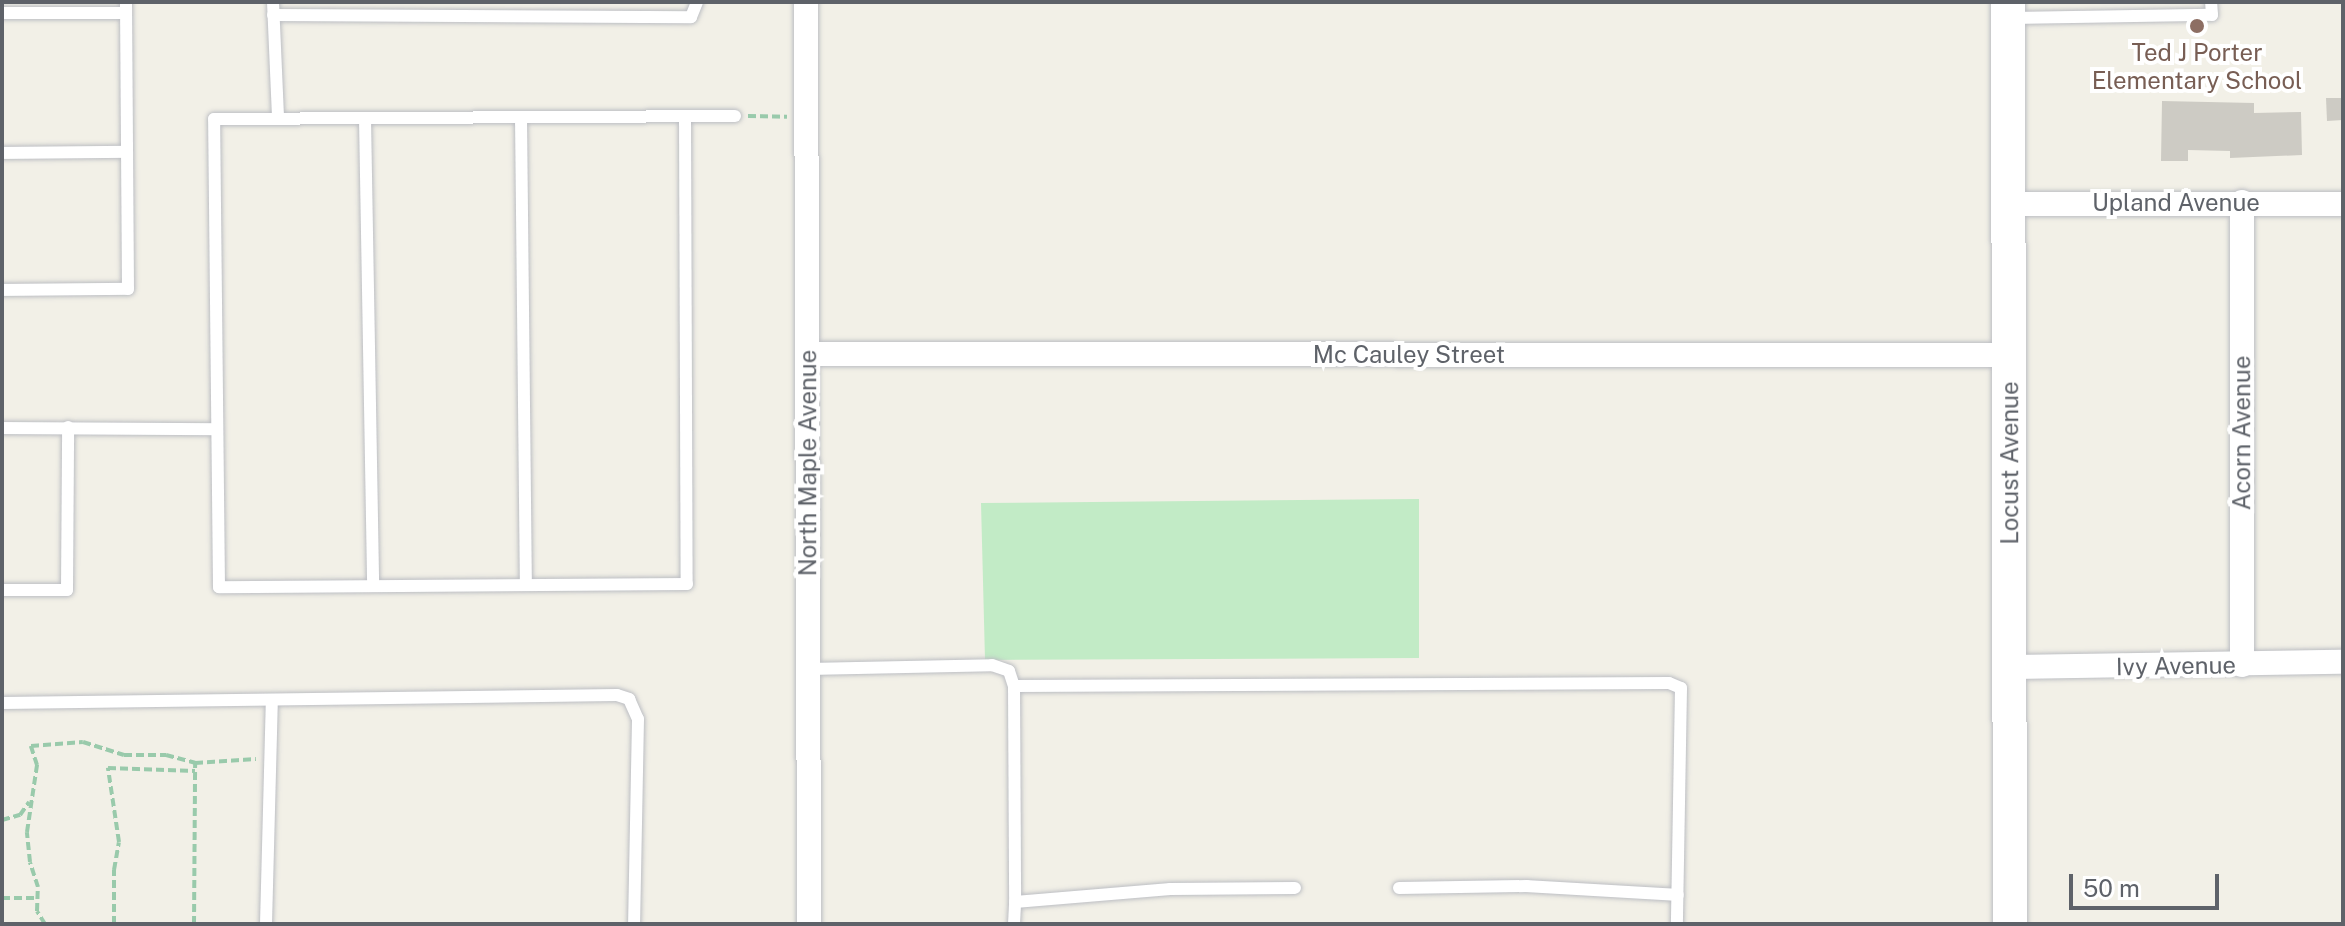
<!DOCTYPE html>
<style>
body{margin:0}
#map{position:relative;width:2345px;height:926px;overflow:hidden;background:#f2f0e7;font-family:"Public Sans",sans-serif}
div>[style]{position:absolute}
.green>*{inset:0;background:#c2ebc6}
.building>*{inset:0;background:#cdcbc4}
.path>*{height:4px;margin-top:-2px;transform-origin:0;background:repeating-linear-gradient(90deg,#99caab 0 8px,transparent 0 12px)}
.roads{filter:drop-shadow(0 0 2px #bcbec3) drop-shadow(0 0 2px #bcbec3)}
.lane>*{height:12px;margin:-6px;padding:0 6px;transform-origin:6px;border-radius:6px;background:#fff}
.street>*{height:24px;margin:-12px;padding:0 12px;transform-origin:12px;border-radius:12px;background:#fff}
.secondary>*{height:34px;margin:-17px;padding:0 17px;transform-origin:17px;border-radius:17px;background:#fff}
.dots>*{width:22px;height:22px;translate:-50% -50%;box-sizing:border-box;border:4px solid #fff;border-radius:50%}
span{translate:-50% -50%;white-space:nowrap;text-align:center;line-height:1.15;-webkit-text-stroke:8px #fff;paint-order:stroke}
.education-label{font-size:24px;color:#785e54}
.street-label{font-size:24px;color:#5e6269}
.frame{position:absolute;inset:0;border:4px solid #5e6269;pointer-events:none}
.scale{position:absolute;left:2069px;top:874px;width:150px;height:36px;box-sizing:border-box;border:4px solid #5e6269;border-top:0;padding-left:10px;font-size:24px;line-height:28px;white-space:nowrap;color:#5e6269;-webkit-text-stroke:6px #fff;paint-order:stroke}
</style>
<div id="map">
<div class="green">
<i style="clip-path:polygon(1419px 499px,1419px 658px,985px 660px,981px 503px)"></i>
</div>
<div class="building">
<i style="clip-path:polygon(2326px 98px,2343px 98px,2343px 120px,2327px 121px)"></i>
<i style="clip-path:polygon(2162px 101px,2254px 103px,2254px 113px,2301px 112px,2302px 155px,2230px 158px,2230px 151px,2188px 150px,2188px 161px,2161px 161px)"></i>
</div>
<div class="path">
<i style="left:748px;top:116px;width:39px;rotate:1deg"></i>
<i style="left:2px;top:820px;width:19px;rotate:-16deg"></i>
<i style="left:20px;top:815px;width:16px;rotate:-55deg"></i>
<i style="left:2px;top:898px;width:35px"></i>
<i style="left:45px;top:924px;width:15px;rotate:-122deg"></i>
<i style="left:37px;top:911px;width:24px;rotate:-88deg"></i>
<i style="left:38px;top:887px;width:26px;rotate:-108deg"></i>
<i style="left:30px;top:862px;width:30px;rotate:-96deg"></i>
<i style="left:27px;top:832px;width:68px;rotate:-81.5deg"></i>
<i style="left:37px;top:765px;width:20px;rotate:-108deg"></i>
<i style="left:31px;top:746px;width:52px;rotate:-4.4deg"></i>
<i style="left:83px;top:742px;width:43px;rotate:17.6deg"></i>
<i style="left:124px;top:755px;width:42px"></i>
<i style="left:166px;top:755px;width:30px;rotate:15deg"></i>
<i style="left:114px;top:924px;width:54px;rotate:-90deg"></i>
<i style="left:114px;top:870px;width:28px;rotate:-80deg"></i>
<i style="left:119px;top:842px;width:75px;rotate:-98.5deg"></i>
<i style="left:108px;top:768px;width:87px;rotate:2deg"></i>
<i style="left:194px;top:924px;width:161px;rotate:-89.6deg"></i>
<i style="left:195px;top:763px;width:61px;rotate:-3.8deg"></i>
</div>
<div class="roads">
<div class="lane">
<i style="left:273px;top:2px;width:116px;rotate:87.5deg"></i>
<i style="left:2px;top:13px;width:124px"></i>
<i style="left:273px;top:15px;width:418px;rotate:0.3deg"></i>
<i style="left:691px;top:17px;width:16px;rotate:-68deg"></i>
<i style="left:2011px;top:18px;width:201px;rotate:-0.9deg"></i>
<i style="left:2212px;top:15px;width:13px;rotate:-94deg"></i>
<i style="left:685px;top:116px;width:468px;rotate:89.8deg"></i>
<i style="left:687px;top:584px;width:468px;rotate:179.6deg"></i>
<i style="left:219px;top:587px;width:468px;rotate:-90.6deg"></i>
<i style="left:214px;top:119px;width:521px;rotate:-0.33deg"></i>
<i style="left:521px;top:117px;width:468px;rotate:89.4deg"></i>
<i style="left:365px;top:118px;width:468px;rotate:89deg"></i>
<i style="left:2px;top:153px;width:125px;rotate:-0.5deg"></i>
<i style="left:2px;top:290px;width:126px;rotate:-0.5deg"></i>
<i style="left:128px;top:289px;width:287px;rotate:-90.4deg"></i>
<i style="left:2px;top:428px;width:215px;rotate:0.3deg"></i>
<i style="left:2px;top:590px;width:65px"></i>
<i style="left:67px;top:590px;width:163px;rotate:-89.6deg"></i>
<i style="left:808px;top:669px;width:184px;rotate:-1.2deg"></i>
<i style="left:992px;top:665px;width:18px;rotate:19deg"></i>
<i style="left:1009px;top:671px;width:16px;rotate:72deg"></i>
<i style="left:1014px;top:686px;width:216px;rotate:89.7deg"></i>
<i style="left:1015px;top:902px;width:156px;rotate:-4.8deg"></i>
<i style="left:1170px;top:889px;width:125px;rotate:-0.5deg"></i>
<i style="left:1014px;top:686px;width:655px;rotate:-0.26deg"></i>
<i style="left:1669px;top:683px;width:13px;rotate:23deg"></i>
<i style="left:1681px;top:688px;width:236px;rotate:91deg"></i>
<i style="left:2px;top:703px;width:615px;rotate:-0.75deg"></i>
<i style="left:617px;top:695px;width:13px;rotate:18deg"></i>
<i style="left:629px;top:699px;width:22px;rotate:66deg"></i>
<i style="left:638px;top:719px;width:205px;rotate:91.1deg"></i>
<i style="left:1399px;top:888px;width:128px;rotate:-0.9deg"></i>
<i style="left:1527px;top:886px;width:151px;rotate:3.4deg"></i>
<i style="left:266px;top:924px;width:223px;rotate:-88.5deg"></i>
<i style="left:1014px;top:924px;width:22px;rotate:-87deg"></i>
</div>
<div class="street">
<i style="left:806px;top:2px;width:922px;rotate:89.81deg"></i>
<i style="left:2242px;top:202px;width:463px;rotate:90deg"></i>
<i style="left:2010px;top:204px;width:333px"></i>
<i style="left:808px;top:354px;width:1203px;rotate:0.05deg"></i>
<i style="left:2010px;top:667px;width:333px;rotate:-0.9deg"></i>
</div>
<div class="secondary">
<i style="left:2008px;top:2px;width:922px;rotate:89.88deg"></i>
</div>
</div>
<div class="dots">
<i style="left:2197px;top:26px;background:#8d6e63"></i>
</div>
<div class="education-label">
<span style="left:2197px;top:67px">Ted J Porter<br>Elementary School</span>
</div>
<div class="street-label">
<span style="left:2176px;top:203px">Upland Avenue</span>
<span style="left:1409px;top:355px">Mc Cauley Street</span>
<span style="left:2242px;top:433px;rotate:-90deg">Acorn Avenue</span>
<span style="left:808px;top:463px;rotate:-90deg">North Maple Avenue</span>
<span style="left:2010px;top:463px;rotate:-90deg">Locust Avenue</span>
<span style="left:2176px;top:666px;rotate:-1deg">Ivy Avenue</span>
</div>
<div class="frame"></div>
<div class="scale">50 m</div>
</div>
